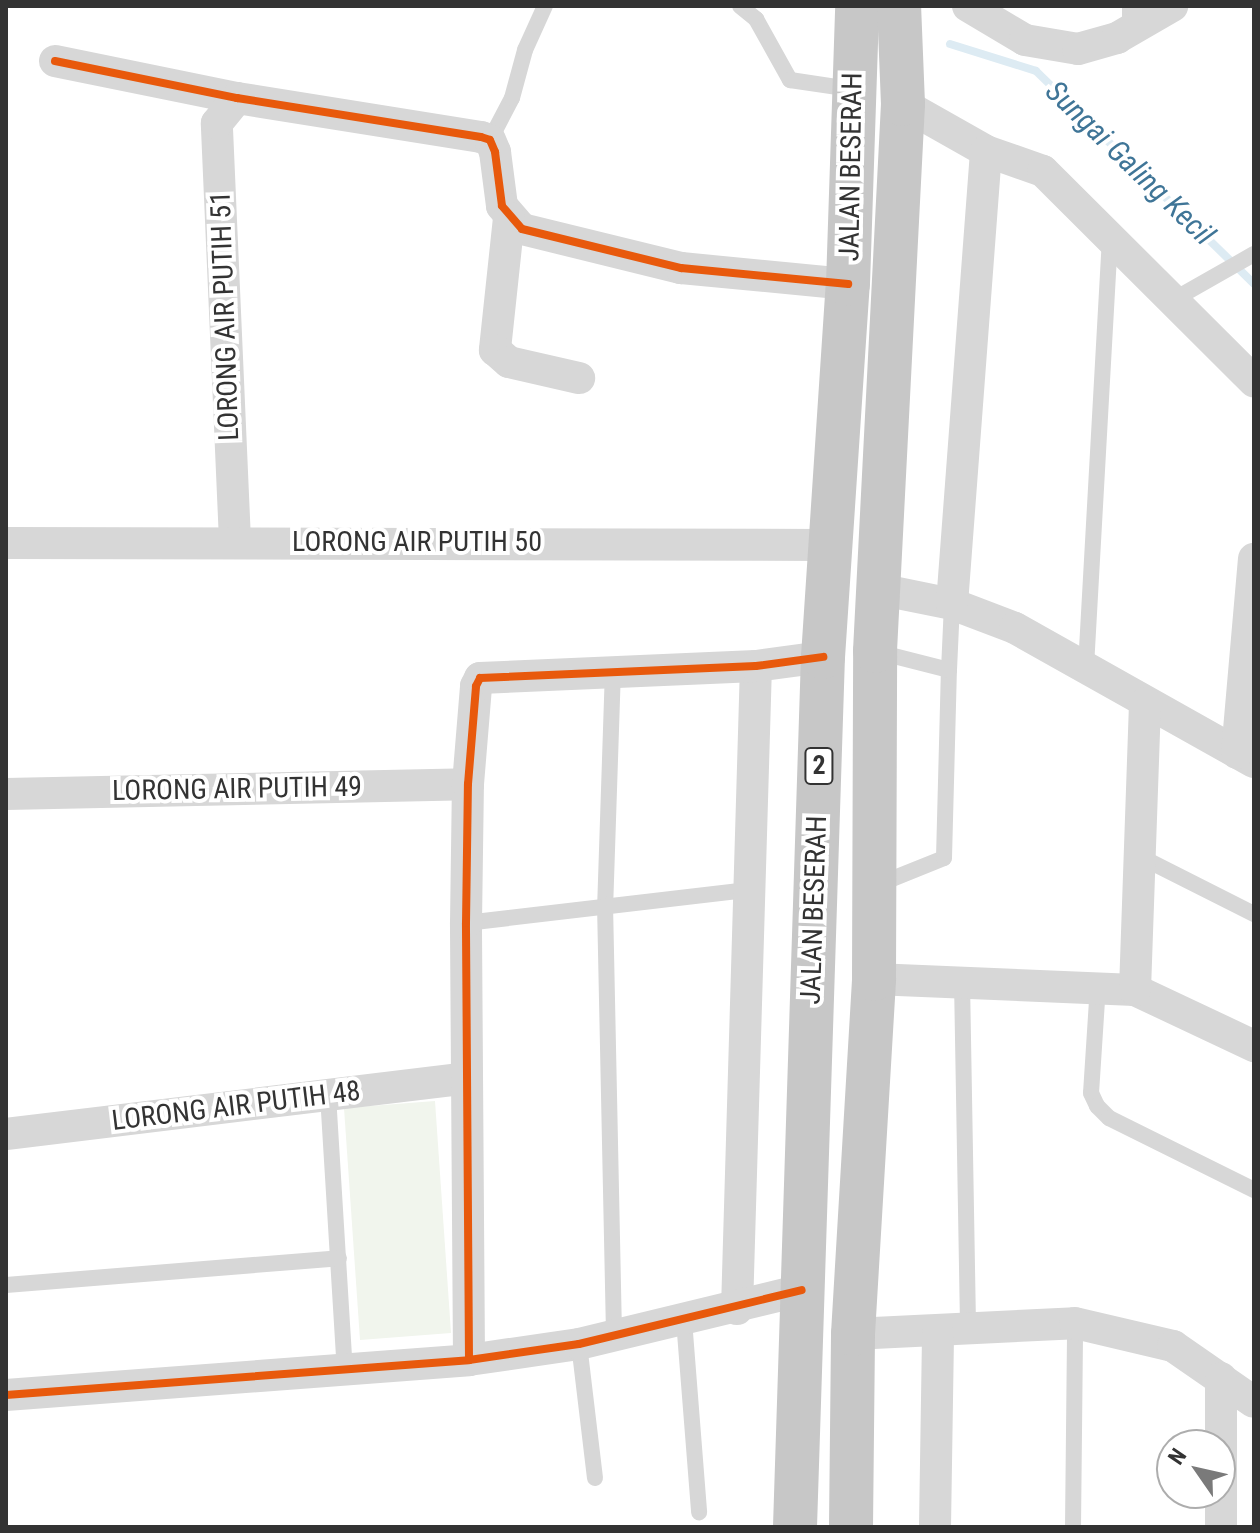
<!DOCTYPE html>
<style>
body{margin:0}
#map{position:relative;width:1260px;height:1533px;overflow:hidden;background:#fff;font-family:"Roboto Condensed",sans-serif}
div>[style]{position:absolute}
.green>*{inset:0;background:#f1f5ed}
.stream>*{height:8px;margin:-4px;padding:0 4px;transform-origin:4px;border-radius:4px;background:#ddebf3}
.service>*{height:16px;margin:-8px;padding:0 8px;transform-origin:8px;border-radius:8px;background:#d7d7d7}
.minor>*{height:32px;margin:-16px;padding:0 16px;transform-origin:16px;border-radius:16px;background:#d7d7d7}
.trunk>*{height:44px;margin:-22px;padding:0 22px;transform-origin:22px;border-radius:22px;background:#c7c7c7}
.cycleway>*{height:8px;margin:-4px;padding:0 4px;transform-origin:4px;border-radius:4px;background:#e8590c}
span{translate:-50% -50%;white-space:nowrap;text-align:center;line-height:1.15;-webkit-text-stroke:8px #fff;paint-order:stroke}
.shield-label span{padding:2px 6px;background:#fff;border:2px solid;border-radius:6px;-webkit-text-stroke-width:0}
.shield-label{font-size:26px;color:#333;font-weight:700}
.street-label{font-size:28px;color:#333}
.water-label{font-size:30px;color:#3f7597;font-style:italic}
.frame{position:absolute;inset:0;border:8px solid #333;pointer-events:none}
.north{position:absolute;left:1156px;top:1429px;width:80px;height:80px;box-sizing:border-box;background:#fff;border:2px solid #adadad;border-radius:50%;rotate:304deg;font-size:22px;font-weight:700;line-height:32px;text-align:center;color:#333}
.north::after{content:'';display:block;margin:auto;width:28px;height:36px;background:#7a7a7a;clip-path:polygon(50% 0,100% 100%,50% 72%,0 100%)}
</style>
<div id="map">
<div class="green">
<i style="clip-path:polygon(435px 1101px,451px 1333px,360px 1340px,344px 1108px)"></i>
</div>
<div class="stream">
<i style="left:950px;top:44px;width:90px;rotate:17.4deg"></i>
<i style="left:1036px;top:71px;width:305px;rotate:44.3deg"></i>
</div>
<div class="service">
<i style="left:740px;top:6px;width:21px;rotate:39deg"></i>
<i style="left:756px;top:19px;width:70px;rotate:60.9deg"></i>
<i style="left:790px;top:80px;width:62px;rotate:8.4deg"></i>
<i style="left:1130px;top:6px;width:24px;rotate:90deg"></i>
<i style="left:490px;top:140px;width:47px;rotate:-62.4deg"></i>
<i style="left:512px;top:98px;width:50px;rotate:-74.8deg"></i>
<i style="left:525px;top:50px;width:48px;rotate:-65.6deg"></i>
<i style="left:1173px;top:300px;width:93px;rotate:-29.6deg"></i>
<i style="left:1086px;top:667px;width:428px;rotate:-86.8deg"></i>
<i style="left:613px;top:669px;width:235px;rotate:91.9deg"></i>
<i style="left:605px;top:904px;width:430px;rotate:88.8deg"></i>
<i style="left:949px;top:670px;width:66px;rotate:-87.4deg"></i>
<i style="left:1139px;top:856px;width:129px;rotate:26.8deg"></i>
<i style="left:877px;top:885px;width:72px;rotate:-21.9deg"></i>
<i style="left:944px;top:858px;width:188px;rotate:-88.5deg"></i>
<i style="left:949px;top:670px;width:73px;rotate:-165.8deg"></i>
<i style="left:466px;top:923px;width:284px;rotate:-6.7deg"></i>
<i style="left:962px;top:981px;width:350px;rotate:89deg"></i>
<i style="left:1098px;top:985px;width:108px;rotate:93.7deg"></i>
<i style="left:1091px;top:1093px;width:14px;rotate:65deg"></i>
<i style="left:1097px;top:1106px;width:17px;rotate:45deg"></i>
<i style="left:1109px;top:1118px;width:162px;rotate:26.4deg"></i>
<i style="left:328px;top:1095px;width:278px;rotate:86.5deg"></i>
<i style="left:6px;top:1285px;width:334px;rotate:-4.6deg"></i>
<i style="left:684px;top:1320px;width:193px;rotate:85.5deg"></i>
<i style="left:579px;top:1344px;width:135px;rotate:83.2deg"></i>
<i style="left:1073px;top:1527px;width:204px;rotate:-89.4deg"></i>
</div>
<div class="minor">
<i style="left:968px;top:6px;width:66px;rotate:30.8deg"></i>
<i style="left:1025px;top:40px;width:54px;rotate:9.6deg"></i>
<i style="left:1078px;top:49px;width:41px;rotate:-15.8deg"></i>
<i style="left:1117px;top:38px;width:64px;rotate:-30.2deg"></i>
<i style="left:55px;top:61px;width:186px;rotate:11.5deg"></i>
<i style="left:237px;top:98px;width:247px;rotate:9.1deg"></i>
<i style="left:481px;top:137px;width:9px;rotate:18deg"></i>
<i style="left:490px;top:140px;width:13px;rotate:67deg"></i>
<i style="left:495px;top:152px;width:54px;rotate:82.6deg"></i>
<i style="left:502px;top:206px;width:30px;rotate:49deg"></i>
<i style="left:522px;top:229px;width:164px;rotate:13.8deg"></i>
<i style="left:681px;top:268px;width:168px;rotate:5.5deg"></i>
<i style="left:903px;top:104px;width:95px;rotate:29.5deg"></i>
<i style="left:986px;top:151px;width:60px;rotate:19.3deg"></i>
<i style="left:1043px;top:171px;width:298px;rotate:44.9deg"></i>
<i style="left:509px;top:218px;width:133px;rotate:96.1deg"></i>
<i style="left:495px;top:350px;width:18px;rotate:41deg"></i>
<i style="left:509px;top:362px;width:72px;rotate:12.9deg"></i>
<i style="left:235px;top:541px;width:418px;rotate:-92.5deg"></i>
<i style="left:217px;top:123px;width:32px;rotate:-51deg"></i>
<i style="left:6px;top:543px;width:822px;rotate:0.14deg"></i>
<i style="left:878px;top:589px;width:76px;rotate:11.5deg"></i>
<i style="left:952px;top:604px;width:67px;rotate:20.9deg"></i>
<i style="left:1015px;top:628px;width:274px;rotate:29.3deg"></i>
<i style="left:952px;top:604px;width:454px;rotate:-85.7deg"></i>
<i style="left:1237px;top:753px;width:195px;rotate:-85deg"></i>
<i style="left:6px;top:794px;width:462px;rotate:-1.2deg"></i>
<i style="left:874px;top:979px;width:261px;rotate:2.4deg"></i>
<i style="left:1135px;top:990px;width:132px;rotate:25.2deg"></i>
<i style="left:1135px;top:990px;width:287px;rotate:-88deg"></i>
<i style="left:6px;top:1134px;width:464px;rotate:-6.9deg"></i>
<i style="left:737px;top:1309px;width:643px;rotate:-88.31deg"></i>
<i style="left:853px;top:1334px;width:222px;rotate:-2.8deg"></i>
<i style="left:1075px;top:1323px;width:101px;rotate:13.2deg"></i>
<i style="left:1173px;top:1346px;width:98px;rotate:34.7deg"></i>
<i style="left:469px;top:1360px;width:437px;rotate:-90.4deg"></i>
<i style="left:466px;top:923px;width:139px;rotate:-89.2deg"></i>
<i style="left:468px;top:784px;width:98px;rotate:-85.3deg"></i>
<i style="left:476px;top:686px;width:9px;rotate:-63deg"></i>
<i style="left:480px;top:678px;width:276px;rotate:-2.5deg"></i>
<i style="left:756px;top:666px;width:68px;rotate:-7.7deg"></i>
<i style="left:1221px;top:1378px;width:149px;rotate:90deg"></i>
<i style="left:6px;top:1395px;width:464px;rotate:-4.3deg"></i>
<i style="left:469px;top:1360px;width:111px;rotate:-8.3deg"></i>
<i style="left:579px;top:1344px;width:229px;rotate:-13.6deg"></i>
<i style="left:935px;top:1527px;width:193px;rotate:-89.1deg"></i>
</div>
<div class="trunk">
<i style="left:795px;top:1527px;width:870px;rotate:-88.16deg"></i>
<i style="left:823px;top:657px;width:374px;rotate:-86.2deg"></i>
<i style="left:848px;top:284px;width:278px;rotate:-88.1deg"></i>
<i style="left:851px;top:1527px;width:193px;rotate:-89.4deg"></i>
<i style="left:853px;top:1334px;width:356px;rotate:-86.6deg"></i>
<i style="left:874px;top:979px;width:328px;rotate:-89.8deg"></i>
<i style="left:875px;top:651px;width:548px;rotate:-87.07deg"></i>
<i style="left:903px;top:104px;width:98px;rotate:-92.3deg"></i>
</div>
<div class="cycleway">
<i style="left:55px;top:61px;width:186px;rotate:11.5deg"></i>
<i style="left:237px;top:98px;width:247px;rotate:9.1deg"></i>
<i style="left:481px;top:137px;width:9px;rotate:18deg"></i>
<i style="left:490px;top:140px;width:13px;rotate:67deg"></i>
<i style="left:495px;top:152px;width:54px;rotate:82.6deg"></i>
<i style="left:502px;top:206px;width:30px;rotate:49deg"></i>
<i style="left:522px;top:229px;width:164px;rotate:13.8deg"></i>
<i style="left:681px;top:268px;width:168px;rotate:5.5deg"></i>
<i style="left:469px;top:1360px;width:437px;rotate:-90.4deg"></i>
<i style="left:466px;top:923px;width:139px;rotate:-89.2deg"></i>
<i style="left:468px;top:784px;width:98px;rotate:-85.3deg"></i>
<i style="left:476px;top:686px;width:9px;rotate:-63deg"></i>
<i style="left:480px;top:678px;width:276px;rotate:-2.5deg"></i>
<i style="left:756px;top:666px;width:68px;rotate:-7.7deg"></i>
<i style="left:6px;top:1395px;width:464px;rotate:-4.3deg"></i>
<i style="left:469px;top:1360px;width:111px;rotate:-8.3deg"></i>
<i style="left:579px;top:1344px;width:229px;rotate:-13.6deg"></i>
</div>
<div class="shield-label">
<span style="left:819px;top:766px">2</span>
</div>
<div class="street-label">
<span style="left:851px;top:167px;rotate:-89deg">JALAN BESERAH</span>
<span style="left:225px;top:316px;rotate:-92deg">LORONG AIR PUTIH 51</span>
<span style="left:417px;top:542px">LORONG AIR PUTIH 50</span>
<span style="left:237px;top:789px;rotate:-1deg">LORONG AIR PUTIH 49</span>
<span style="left:814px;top:910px;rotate:-88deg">JALAN BESERAH</span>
<span style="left:236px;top:1106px;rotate:-7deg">LORONG AIR PUTIH 48</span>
</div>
<div class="water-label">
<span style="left:1130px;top:163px;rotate:44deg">Sungai Galing Kecil</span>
</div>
<div class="frame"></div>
<div class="north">N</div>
</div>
